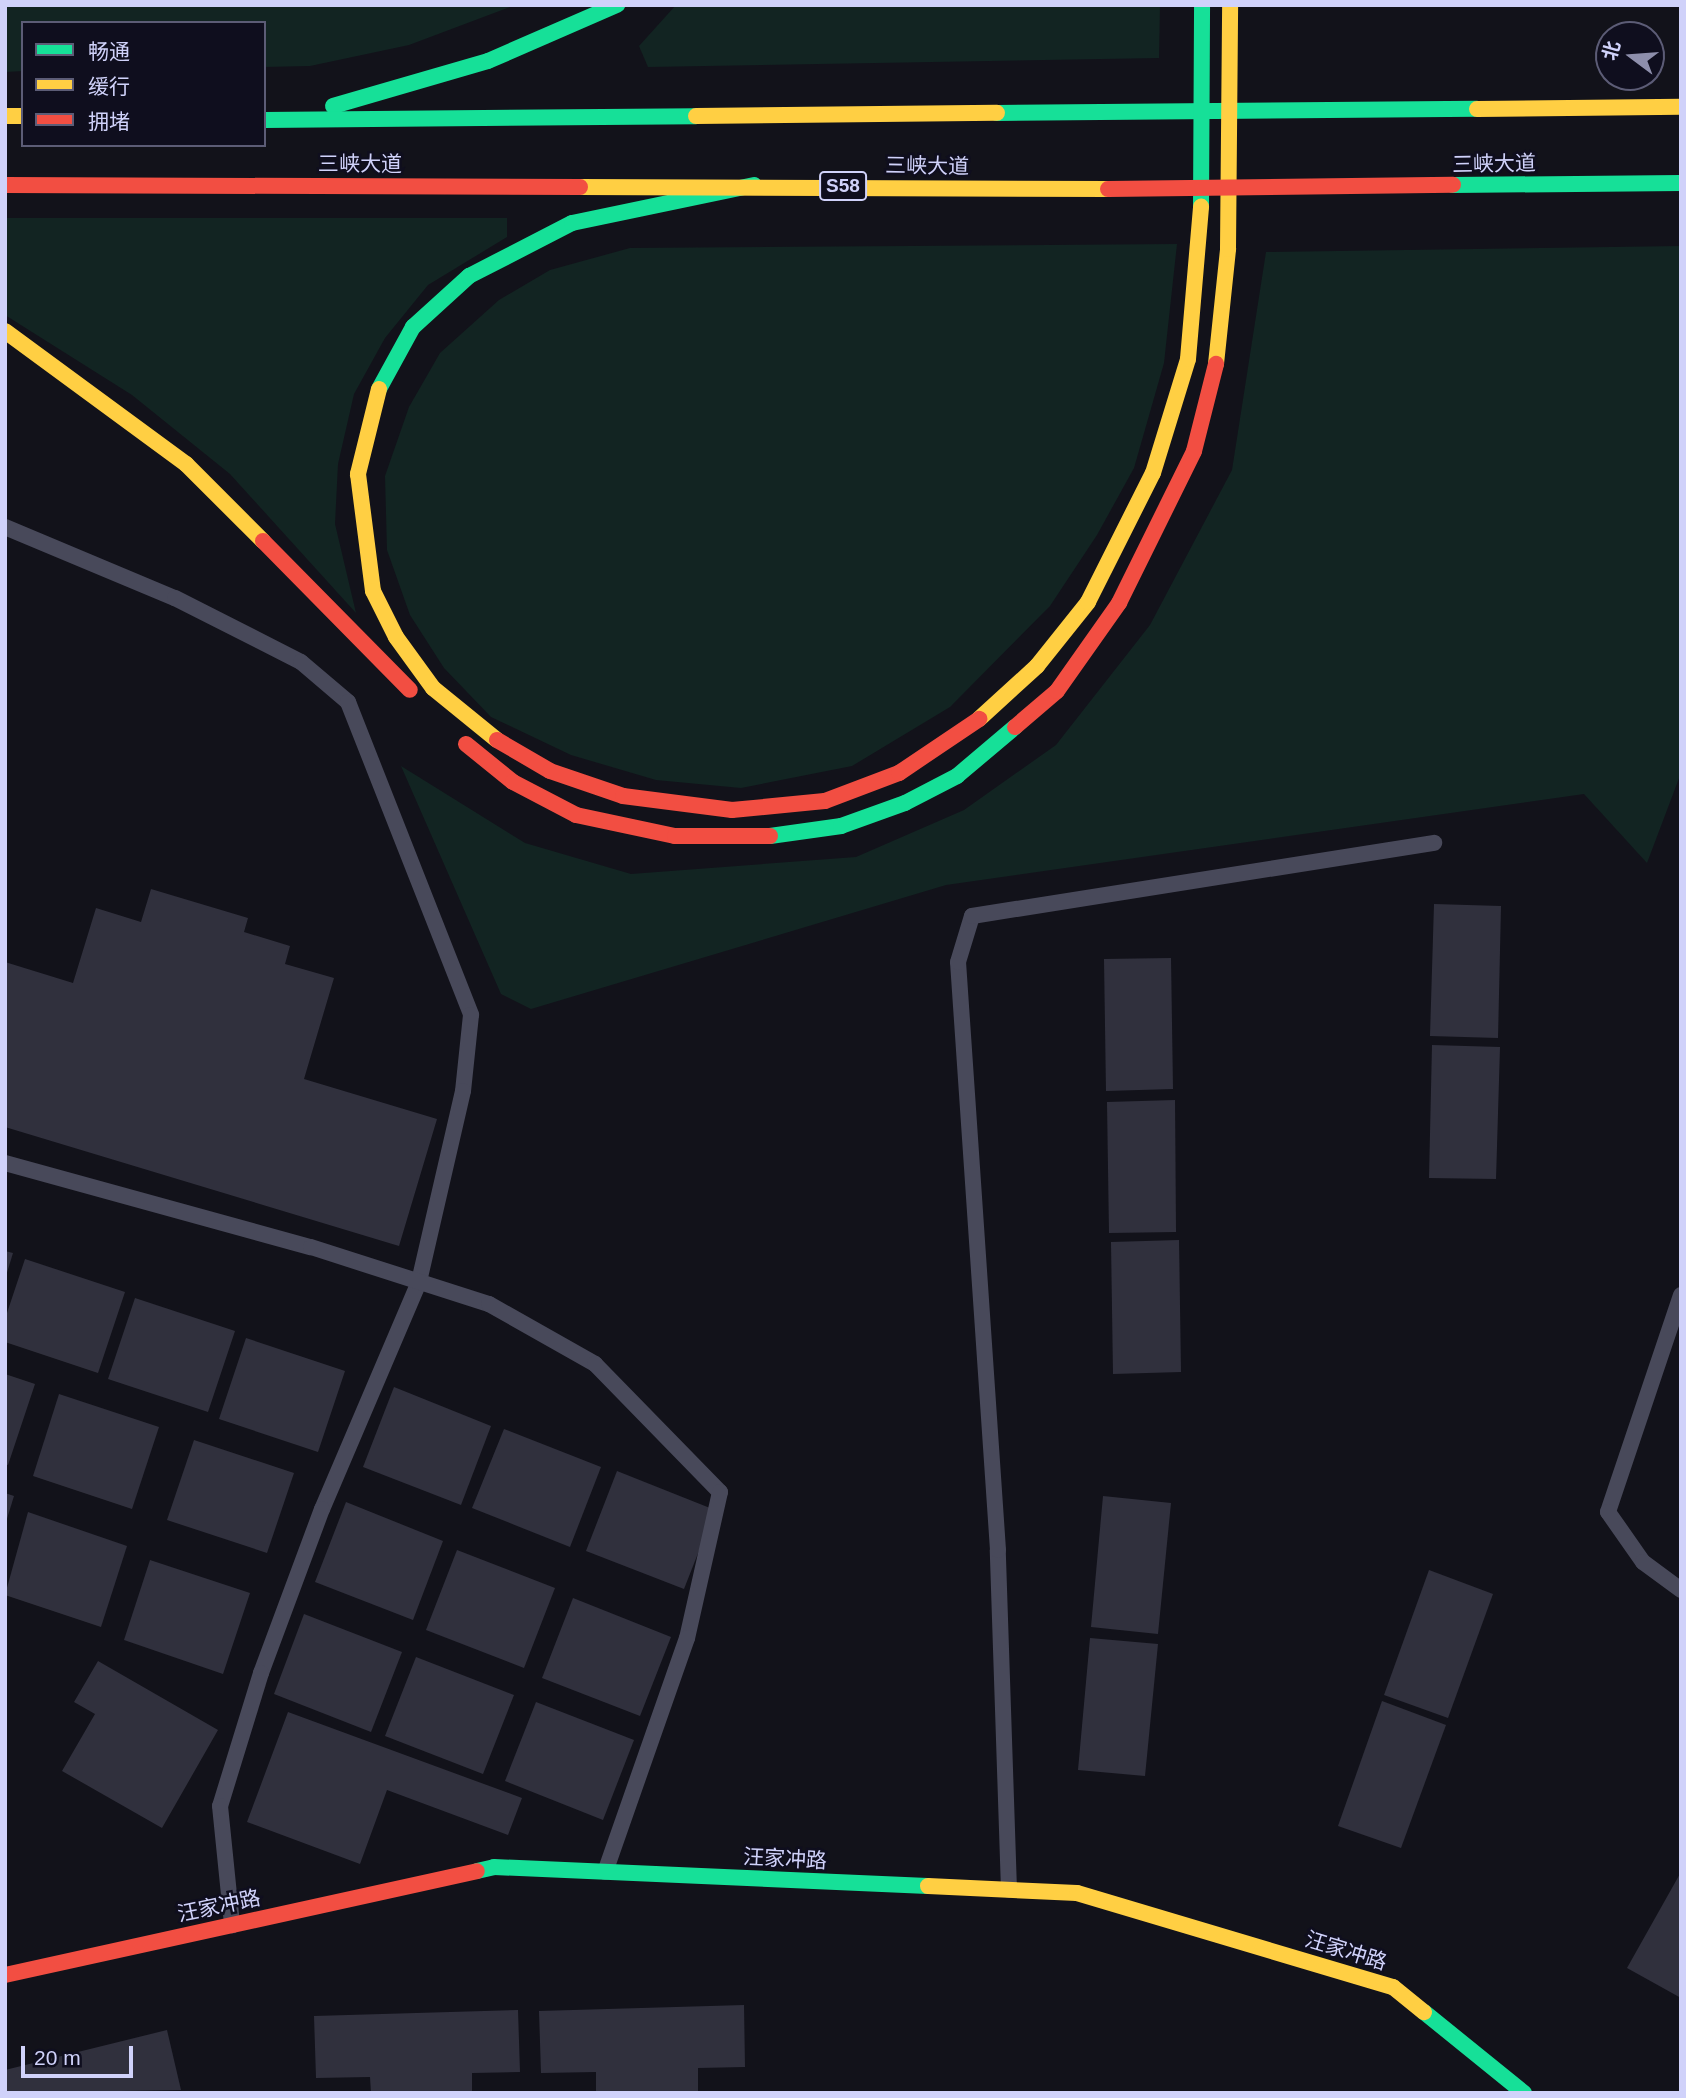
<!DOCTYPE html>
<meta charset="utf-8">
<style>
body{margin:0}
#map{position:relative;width:1686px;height:2098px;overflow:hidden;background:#12121a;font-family:Helvetica,"Noto Sans SC",sans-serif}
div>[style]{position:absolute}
.green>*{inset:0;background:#122422}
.building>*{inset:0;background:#30303d}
.lane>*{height:16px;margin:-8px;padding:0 8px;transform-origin:8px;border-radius:8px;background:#48495a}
.fast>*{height:16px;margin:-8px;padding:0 8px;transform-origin:8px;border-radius:8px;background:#16e098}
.slow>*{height:16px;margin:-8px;padding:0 8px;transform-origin:8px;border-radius:8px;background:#ffcf43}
.jam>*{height:16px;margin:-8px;padding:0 8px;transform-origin:8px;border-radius:8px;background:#f24e42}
span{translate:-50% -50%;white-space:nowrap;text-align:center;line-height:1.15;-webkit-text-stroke:5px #0f0e1e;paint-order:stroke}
.shield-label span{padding:2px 5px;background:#0f0e1e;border:2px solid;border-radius:5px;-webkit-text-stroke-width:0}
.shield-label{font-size:19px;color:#d0d2fa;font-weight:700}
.street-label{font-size:21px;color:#d0d2fa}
.frame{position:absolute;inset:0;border:7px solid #d0d2fa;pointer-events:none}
.legend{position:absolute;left:21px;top:21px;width:245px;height:126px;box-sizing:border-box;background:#0f0e1e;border:2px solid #5c5c76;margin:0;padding:9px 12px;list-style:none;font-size:21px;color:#d0d2fa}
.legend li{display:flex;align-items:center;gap:14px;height:35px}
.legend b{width:35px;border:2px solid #5c5c76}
.north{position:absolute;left:1595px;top:21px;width:70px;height:70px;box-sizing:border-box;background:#0f0e1e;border:2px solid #5c5c76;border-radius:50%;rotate:286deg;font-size:19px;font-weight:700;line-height:28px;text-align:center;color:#d0d2fa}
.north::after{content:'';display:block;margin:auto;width:24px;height:32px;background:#8e8fac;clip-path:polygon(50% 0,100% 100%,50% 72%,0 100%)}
.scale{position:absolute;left:21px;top:2046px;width:112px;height:32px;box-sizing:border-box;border:4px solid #d0d2fa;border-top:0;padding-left:9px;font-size:21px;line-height:24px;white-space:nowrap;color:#d0d2fa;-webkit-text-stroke:5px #0f0e1e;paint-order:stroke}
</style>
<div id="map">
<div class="green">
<i style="clip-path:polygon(5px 5px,515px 5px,409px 45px,310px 66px,264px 67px,264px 23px,23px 23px,23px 71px,5px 72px)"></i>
<i style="clip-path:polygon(676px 5px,1160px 5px,1159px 58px,648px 67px,639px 46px)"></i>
<i style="clip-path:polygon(5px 218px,507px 218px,507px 237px,428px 285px,385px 338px,354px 394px,338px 464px,335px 524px,356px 613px,230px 474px,132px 395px,5px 315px)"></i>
<i style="clip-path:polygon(1177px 244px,1164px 363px,1134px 468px,1097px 535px,1050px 606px,950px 707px,852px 766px,741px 788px,656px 780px,571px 755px,491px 717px,444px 668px,410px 615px,387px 550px,385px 476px,409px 407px,440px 353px,499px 300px,550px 270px,630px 248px)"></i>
<i style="clip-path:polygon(1681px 246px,1681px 773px,1647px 863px,1584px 794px,946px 885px,531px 1009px,501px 994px,401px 766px,525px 843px,631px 874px,856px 857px,964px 810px,1056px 745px,1150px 625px,1232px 470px,1266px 252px)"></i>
</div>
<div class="building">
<i style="clip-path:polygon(151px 889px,248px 918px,244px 932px,290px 946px,285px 964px,334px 978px,304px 1079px,437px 1119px,399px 1246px,5px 1127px,5px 962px,73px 983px,96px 908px,141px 922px)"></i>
<i style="clip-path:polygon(1434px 904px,1501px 906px,1498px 1038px,1430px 1036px)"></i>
<i style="clip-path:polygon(1171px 958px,1173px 1089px,1106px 1091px,1104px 959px)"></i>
<i style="clip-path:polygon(1432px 1045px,1500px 1047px,1496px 1179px,1429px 1178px)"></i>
<i style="clip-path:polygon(1175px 1100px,1176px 1232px,1109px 1233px,1107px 1102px)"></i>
<i style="clip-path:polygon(1179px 1240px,1181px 1372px,1113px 1374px,1111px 1242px)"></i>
<i style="clip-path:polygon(5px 1251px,13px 1253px,6px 1276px,5px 1276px)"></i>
<i style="clip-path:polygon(25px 1259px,125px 1292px,98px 1373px,5px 1342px,5px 1319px)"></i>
<i style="clip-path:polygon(135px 1298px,235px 1331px,208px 1412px,108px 1379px)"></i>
<i style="clip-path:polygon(246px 1338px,345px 1371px,318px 1452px,219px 1419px)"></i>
<i style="clip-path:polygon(5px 1374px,35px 1384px,8px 1465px,5px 1464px)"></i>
<i style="clip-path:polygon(394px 1387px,491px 1426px,461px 1505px,363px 1467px)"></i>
<i style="clip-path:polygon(59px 1394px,159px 1427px,132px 1509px,33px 1476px)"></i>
<i style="clip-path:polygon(504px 1429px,601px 1467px,570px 1547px,472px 1508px)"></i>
<i style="clip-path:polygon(194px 1440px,294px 1473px,267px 1553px,167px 1520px)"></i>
<i style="clip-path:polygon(617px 1471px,715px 1510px,684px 1589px,586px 1551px)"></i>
<i style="clip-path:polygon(5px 1493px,14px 1496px,6px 1522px,5px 1522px)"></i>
<i style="clip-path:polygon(1103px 1496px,1171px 1503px,1158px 1634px,1091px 1627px)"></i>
<i style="clip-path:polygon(346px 1502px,443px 1541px,413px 1620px,315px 1582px)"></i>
<i style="clip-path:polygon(28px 1512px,127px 1546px,101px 1627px,5px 1595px)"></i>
<i style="clip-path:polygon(457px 1550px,555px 1588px,524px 1668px,426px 1630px)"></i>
<i style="clip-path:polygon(150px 1560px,250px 1593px,223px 1674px,124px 1640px)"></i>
<i style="clip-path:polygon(1429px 1570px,1493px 1594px,1448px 1718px,1384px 1695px)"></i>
<i style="clip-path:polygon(573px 1598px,671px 1637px,640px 1716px,542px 1678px)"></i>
<i style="clip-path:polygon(304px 1614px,402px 1652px,371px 1732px,274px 1694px)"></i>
<i style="clip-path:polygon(1090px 1638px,1158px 1644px,1145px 1776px,1078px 1770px)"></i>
<i style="clip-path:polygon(416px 1657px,514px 1695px,483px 1774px,385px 1736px)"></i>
<i style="clip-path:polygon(98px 1661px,218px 1730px,162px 1828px,62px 1771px,95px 1714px,74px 1702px)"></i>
<i style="clip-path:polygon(1382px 1701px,1446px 1725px,1401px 1848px,1338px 1826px)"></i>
<i style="clip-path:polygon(536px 1702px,634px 1740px,603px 1820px,505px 1781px)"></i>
<i style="clip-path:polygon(288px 1712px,522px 1798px,508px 1835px,387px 1790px,360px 1864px,247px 1822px)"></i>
<i style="clip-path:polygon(1681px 1872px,1681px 1998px,1627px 1968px)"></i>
<i style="clip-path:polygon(744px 2005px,745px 2067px,698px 2068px,698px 2093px,596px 2093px,596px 2072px,541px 2073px,539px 2011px)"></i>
<i style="clip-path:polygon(518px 2010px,520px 2072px,472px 2073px,472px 2093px,371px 2093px,370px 2077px,316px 2078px,314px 2016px)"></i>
<i style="clip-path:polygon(167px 2030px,181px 2090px,5px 2093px,5px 2070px)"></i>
</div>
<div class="lane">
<i style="left:5px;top:527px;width:184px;rotate:22.7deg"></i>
<i style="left:175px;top:598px;width:141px;rotate:26.9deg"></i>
<i style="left:301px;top:662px;width:62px;rotate:40.4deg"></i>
<i style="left:348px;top:702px;width:336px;rotate:68.5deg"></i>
<i style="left:471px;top:1015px;width:76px;rotate:96deg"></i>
<i style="left:463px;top:1091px;width:196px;rotate:103deg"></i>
<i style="left:419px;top:1282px;width:247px;rotate:113.1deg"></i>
<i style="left:322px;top:1509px;width:175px;rotate:110.4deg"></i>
<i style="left:261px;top:1673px;width:139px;rotate:107.1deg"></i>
<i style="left:220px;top:1806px;width:120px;rotate:84.2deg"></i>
<i style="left:5px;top:1163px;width:317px;rotate:15.4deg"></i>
<i style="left:311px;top:1247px;width:187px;rotate:17.8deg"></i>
<i style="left:489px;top:1304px;width:122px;rotate:29.5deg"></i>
<i style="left:595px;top:1364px;width:179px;rotate:45.7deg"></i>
<i style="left:720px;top:1492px;width:150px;rotate:102.7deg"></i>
<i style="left:687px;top:1638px;width:248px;rotate:109.3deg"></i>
<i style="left:1681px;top:1295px;width:229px;rotate:108.6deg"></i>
<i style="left:1608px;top:1512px;width:61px;rotate:55deg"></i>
<i style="left:1643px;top:1562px;width:47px;rotate:36.4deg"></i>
<i style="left:1009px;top:1890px;width:340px;rotate:-91.9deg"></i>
<i style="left:998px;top:1550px;width:589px;rotate:-93.89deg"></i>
<i style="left:958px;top:962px;width:48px;rotate:-73.1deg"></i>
<i style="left:972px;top:916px;width:468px;rotate:-9deg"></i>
</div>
<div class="fast">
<i style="left:333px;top:106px;width:161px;rotate:-16.2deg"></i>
<i style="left:488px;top:61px;width:141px;rotate:-23.5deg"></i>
<i style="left:997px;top:113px;width:480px;rotate:-0.5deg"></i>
<i style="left:264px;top:120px;width:432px;rotate:-0.5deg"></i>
<i style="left:1453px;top:185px;width:228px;rotate:-0.5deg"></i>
<i style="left:1201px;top:207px;width:202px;rotate:-89.7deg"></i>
<i style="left:379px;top:389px;width:71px;rotate:-61.3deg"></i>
<i style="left:413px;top:327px;width:76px;rotate:-42.3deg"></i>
<i style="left:469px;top:276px;width:116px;rotate:-27.2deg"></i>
<i style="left:572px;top:223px;width:186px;rotate:-11.8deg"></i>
<i style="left:770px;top:836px;width:72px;rotate:-8deg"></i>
<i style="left:841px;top:826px;width:68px;rotate:-19.8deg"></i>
<i style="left:905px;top:803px;width:59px;rotate:-27.4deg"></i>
<i style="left:957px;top:776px;width:76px;rotate:-40.2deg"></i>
<i style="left:477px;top:1871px;width:17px;rotate:-13deg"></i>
<i style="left:494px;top:1867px;width:434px;rotate:2.5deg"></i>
<i style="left:1424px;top:2012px;width:129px;rotate:39deg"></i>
</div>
<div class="slow">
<i style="left:1477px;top:109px;width:204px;rotate:-0.6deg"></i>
<i style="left:5px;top:116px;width:18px"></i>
<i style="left:696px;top:116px;width:301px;rotate:-0.6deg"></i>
<i style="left:580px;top:187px;width:528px;rotate:0.22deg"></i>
<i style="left:5px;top:331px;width:225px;rotate:36.3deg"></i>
<i style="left:186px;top:464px;width:109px;rotate:45deg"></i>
<i style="left:1216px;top:364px;width:116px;rotate:-84deg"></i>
<i style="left:1228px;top:249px;width:244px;rotate:-89.5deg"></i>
<i style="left:379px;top:389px;width:88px;rotate:103.9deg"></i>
<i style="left:358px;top:474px;width:118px;rotate:82.7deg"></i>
<i style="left:373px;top:591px;width:51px;rotate:63.4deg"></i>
<i style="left:396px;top:637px;width:63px;rotate:54deg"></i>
<i style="left:433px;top:688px;width:82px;rotate:39.1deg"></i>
<i style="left:979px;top:719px;width:79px;rotate:-42.4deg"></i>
<i style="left:1037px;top:666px;width:82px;rotate:-51.4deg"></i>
<i style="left:1088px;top:602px;width:144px;rotate:-63.3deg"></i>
<i style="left:1153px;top:473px;width:119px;rotate:-72.9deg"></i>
<i style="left:1188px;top:359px;width:153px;rotate:-85.1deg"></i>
<i style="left:928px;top:1886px;width:149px;rotate:2.7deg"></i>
<i style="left:1077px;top:1893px;width:330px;rotate:16.6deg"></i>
<i style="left:1393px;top:1987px;width:40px;rotate:39deg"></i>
</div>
<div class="jam">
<i style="left:5px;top:185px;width:575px;rotate:0.2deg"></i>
<i style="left:1108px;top:189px;width:345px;rotate:-0.7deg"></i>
<i style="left:263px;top:541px;width:209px;rotate:45.4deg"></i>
<i style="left:1015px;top:727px;width:55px;rotate:-40.6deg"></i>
<i style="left:1057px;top:691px;width:108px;rotate:-54.8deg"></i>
<i style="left:1119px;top:603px;width:169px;rotate:-63.7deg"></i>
<i style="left:1194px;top:451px;width:90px;rotate:-75.8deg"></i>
<i style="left:497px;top:740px;width:61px;rotate:30.3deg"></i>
<i style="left:550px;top:771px;width:77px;rotate:18.9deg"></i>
<i style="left:623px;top:796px;width:110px;rotate:7.3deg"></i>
<i style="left:732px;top:810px;width:93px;rotate:-5.5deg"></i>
<i style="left:825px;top:801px;width:79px;rotate:-20.7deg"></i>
<i style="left:899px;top:773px;width:97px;rotate:-34deg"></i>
<i style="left:466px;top:744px;width:60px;rotate:39deg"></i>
<i style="left:513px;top:782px;width:71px;rotate:27.6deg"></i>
<i style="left:576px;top:815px;width:101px;rotate:12deg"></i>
<i style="left:675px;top:836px;width:95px"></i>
<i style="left:5px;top:1975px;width:483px;rotate:-12.4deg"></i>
</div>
<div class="shield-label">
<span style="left:843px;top:186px">S58</span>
</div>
<div class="street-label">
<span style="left:360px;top:164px">三峡大道</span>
<span style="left:1494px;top:164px;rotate:-1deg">三峡大道</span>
<span style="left:927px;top:166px;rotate:1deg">三峡大道</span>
<span style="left:785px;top:1859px;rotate:3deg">汪家冲路</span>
<span style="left:219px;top:1906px;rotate:-12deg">汪家冲路</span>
<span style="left:1346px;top:1951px;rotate:17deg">汪家冲路</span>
</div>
<div class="frame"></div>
<ul class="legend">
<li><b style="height:9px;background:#16e098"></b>畅通</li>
<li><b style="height:9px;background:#ffcf43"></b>缓行</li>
<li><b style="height:9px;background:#f24e42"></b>拥堵</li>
</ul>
<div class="north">北</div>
<div class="scale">20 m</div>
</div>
